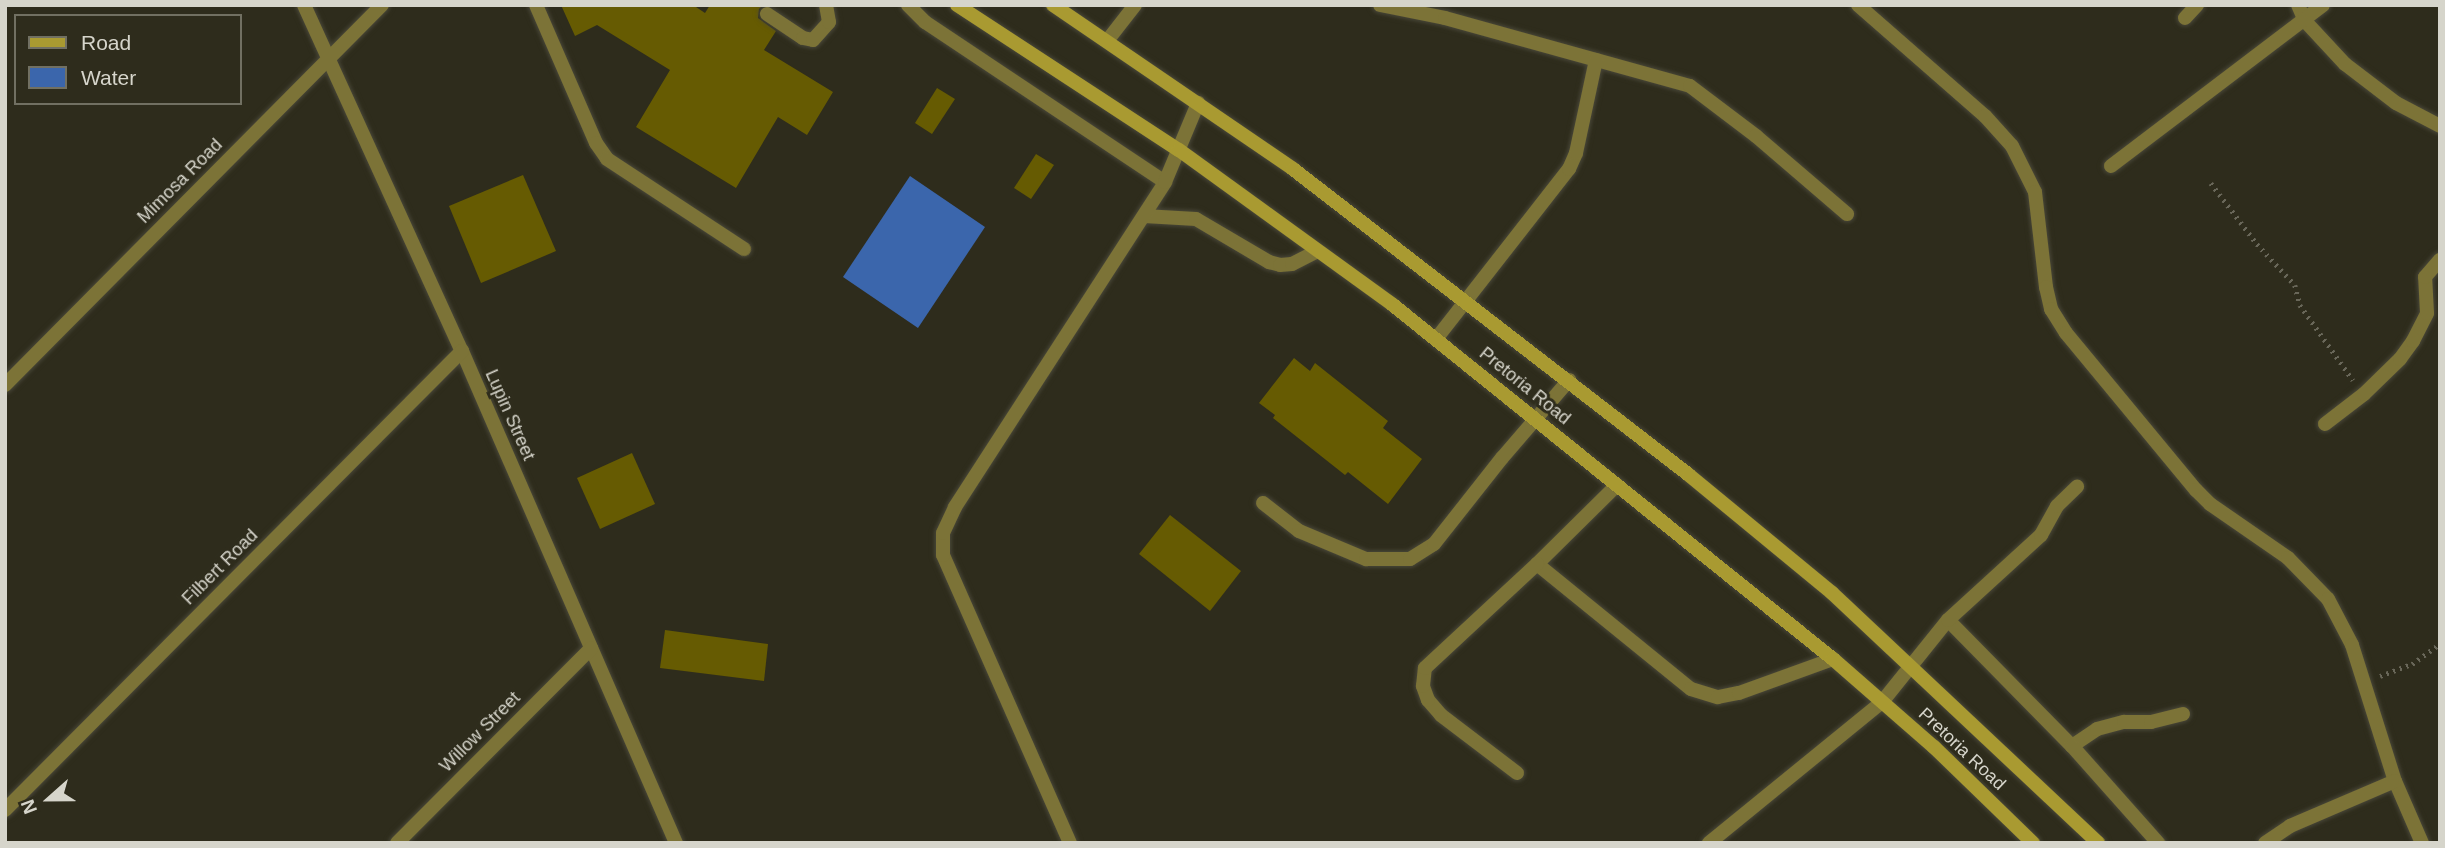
<!DOCTYPE html>
<style>
body{margin:0}
#map{position:relative;width:2445px;height:848px;overflow:hidden;background:#2e2c1c;font-family:Arial,sans-serif}
div>[style]{position:absolute}
.water>*{inset:0;background:#3b66ac}
.building>*{inset:0;background:#665b02}
.path>*{height:4.5px;margin-top:-2.25px;transform-origin:0;background:repeating-linear-gradient(90deg,#696759 0 2px,transparent 0 7px)}
.roads{filter:drop-shadow(0 0 2px #494738) drop-shadow(0 0 2px #494738)}
.service>*{height:14px;margin:-7px;padding:0 7px;transform-origin:7px;border-radius:7px;background:#7c7337}
.minor>*{height:14px;margin:-7px;padding:0 7px;transform-origin:7px;border-radius:7px;background:#7c7337}
.secondary>*{height:14px;margin:-7px;padding:0 7px;transform-origin:7px;border-radius:7px;background:#a99a31}
span{translate:-50% -50%;white-space:nowrap;text-align:center;line-height:1.15;-webkit-text-stroke:6px #2e2c1c;paint-order:stroke}
.street-label{font-size:18px;color:#d6d5cb}
.frame{position:absolute;inset:0;border:7px solid #d6d5cb;pointer-events:none}
.legend{position:absolute;left:14px;top:14px;width:228px;height:91px;box-sizing:border-box;background:#2e2c1c;border:2px solid #717062;margin:0;padding:9px 12px;list-style:none;font-size:21px;color:#d6d5cb}
.legend li{display:flex;align-items:center;gap:14px;height:35px}
.legend b{width:35px;border:2px solid #717062}
.north{position:absolute;left:14px;top:764px;width:70px;height:70px;-webkit-text-stroke:5px #2e2c1c;paint-order:stroke;rotate:249deg;font-size:19px;font-weight:700;line-height:28px;text-align:center;color:#d6d5cb}
.north::after{content:'';display:block;margin:auto;width:24px;height:32px;background:#d6d5cb;clip-path:polygon(50% 0,100% 100%,50% 72%,0 100%)}
</style>
<div id="map">
<div class="water">
<i style="clip-path:polygon(910px 176px,985px 227px,918px 328px,843px 277px)"></i>
</div>
<div class="building">
<i style="clip-path:polygon(561px 5px,693px 5px,705px 13px,710px 5px,763px 5px,759px 9px,758px 18px,776px 31px,764px 50px,833px 92px,807px 135px,778px 117px,736px 188px,636px 127px,670px 70px,597px 25px,575px 36px)"></i>
<i style="clip-path:polygon(937px 88px,955px 99px,932px 134px,915px 123px)"></i>
<i style="clip-path:polygon(1036px 154px,1054px 165px,1031px 199px,1014px 188px)"></i>
<i style="clip-path:polygon(523px 175px,556px 251px,481px 283px,449px 206px)"></i>
<i style="clip-path:polygon(1294px 358px,1310px 371px,1315px 363px,1388px 421px,1383px 428px,1422px 459px,1388px 504px,1348px 472px,1345px 475px,1273px 418px,1275px 415px,1259px 403px)"></i>
<i style="clip-path:polygon(632px 453px,655px 504px,600px 529px,577px 478px)"></i>
<i style="clip-path:polygon(1170px 515px,1241px 571px,1210px 611px,1139px 554px)"></i>
<i style="clip-path:polygon(665px 630px,768px 644px,764px 681px,660px 668px)"></i>
</div>
<div class="path">
<i style="left:2211px;top:183px;width:76px;rotate:53deg"></i>
<i style="left:2257px;top:244px;width:56px;rotate:47.2deg"></i>
<i style="left:2295px;top:285px;width:21px;rotate:76deg"></i>
<i style="left:2300px;top:305px;width:92px;rotate:54.8deg"></i>
<i style="left:2380px;top:676px;width:34px;rotate:-21deg"></i>
<i style="left:2412px;top:664px;width:34px;rotate:-36deg"></i>
</div>
<div class="roads">
<div class="service">
<i style="left:536px;top:5px;width:150px;rotate:66.5deg"></i>
<i style="left:596px;top:143px;width:19px;rotate:55deg"></i>
<i style="left:607px;top:159px;width:164px;rotate:33.3deg"></i>
<i style="left:908px;top:5px;width:24px;rotate:45deg"></i>
<i style="left:925px;top:22px;width:288px;rotate:33.7deg"></i>
<i style="left:767px;top:14px;width:43px;rotate:33.7deg"></i>
<i style="left:803px;top:38px;width:10px;rotate:11deg"></i>
<i style="left:813px;top:40px;width:24px;rotate:-48deg"></i>
<i style="left:829px;top:22px;width:17px;rotate:-100deg"></i>
<i style="left:2185px;top:18px;width:18px;rotate:-47deg"></i>
<i style="left:1144px;top:216px;width:52px;rotate:3.3deg"></i>
<i style="left:1196px;top:219px;width:85px;rotate:30.5deg"></i>
<i style="left:1269px;top:262px;width:11px;rotate:15deg"></i>
<i style="left:1280px;top:265px;width:12px;rotate:-5deg"></i>
<i style="left:1292px;top:264px;width:27px;rotate:-27deg"></i>
<i style="left:1617px;top:485px;width:112px;rotate:135.4deg"></i>
<i style="left:1537px;top:564px;width:198px;rotate:39.1deg"></i>
<i style="left:1691px;top:689px;width:28px;rotate:17deg"></i>
<i style="left:1718px;top:697px;width:21px;rotate:-11deg"></i>
<i style="left:1739px;top:693px;width:100px;rotate:-19.9deg"></i>
<i style="left:1263px;top:503px;width:46px;rotate:37.9deg"></i>
<i style="left:1299px;top:531px;width:73px;rotate:22.7deg"></i>
<i style="left:1366px;top:559px;width:44px"></i>
<i style="left:1410px;top:559px;width:28px;rotate:-32deg"></i>
<i style="left:1434px;top:544px;width:110px;rotate:-51.7deg"></i>
<i style="left:1502px;top:458px;width:103px;rotate:-49.3deg"></i>
<i style="left:1517px;top:773px;width:96px;rotate:-142.7deg"></i>
<i style="left:1441px;top:715px;width:20px;rotate:-131deg"></i>
<i style="left:1428px;top:700px;width:15px;rotate:-110deg"></i>
<i style="left:1423px;top:686px;width:18px;rotate:-84deg"></i>
<i style="left:1425px;top:668px;width:153px;rotate:-42.9deg"></i>
<i style="left:1709px;top:843px;width:223px;rotate:-39.2deg"></i>
</div>
<div class="minor">
<i style="left:304px;top:5px;width:380px;rotate:65.5deg"></i>
<i style="left:462px;top:351px;width:537px;rotate:66.49deg"></i>
<i style="left:1380px;top:5px;width:66px;rotate:11.3deg"></i>
<i style="left:1445px;top:18px;width:254px;rotate:15.5deg"></i>
<i style="left:1690px;top:86px;width:83px;rotate:37.1deg"></i>
<i style="left:1756px;top:136px;width:120px;rotate:40.6deg"></i>
<i style="left:1858px;top:5px;width:169px;rotate:41.2deg"></i>
<i style="left:1985px;top:116px;width:40px;rotate:48deg"></i>
<i style="left:2012px;top:146px;width:51px;rotate:63.4deg"></i>
<i style="left:2035px;top:192px;width:96px;rotate:83.4deg"></i>
<i style="left:2046px;top:287px;width:23px;rotate:77deg"></i>
<i style="left:2051px;top:309px;width:28px;rotate:58deg"></i>
<i style="left:2066px;top:333px;width:204px;rotate:50.4deg"></i>
<i style="left:2196px;top:490px;width:20px;rotate:45deg"></i>
<i style="left:2210px;top:504px;width:95px;rotate:34.7deg"></i>
<i style="left:2288px;top:558px;width:57px;rotate:45.7deg"></i>
<i style="left:2328px;top:599px;width:52px;rotate:62.4deg"></i>
<i style="left:2352px;top:645px;width:143px;rotate:72.5deg"></i>
<i style="left:2395px;top:781px;width:68px;rotate:66.5deg"></i>
<i style="left:2298px;top:5px;width:17px;rotate:66deg"></i>
<i style="left:2305px;top:21px;width:59px;rotate:47.1deg"></i>
<i style="left:2345px;top:64px;width:64px;rotate:37.4deg"></i>
<i style="left:2396px;top:103px;width:50px;rotate:27.6deg"></i>
<i style="left:1107px;top:41px;width:46px;rotate:-52.1deg"></i>
<i style="left:2111px;top:166px;width:266px;rotate:-37.2deg"></i>
<i style="left:1436px;top:339px;width:216px;rotate:-52deg"></i>
<i style="left:1569px;top:169px;width:17px;rotate:-66deg"></i>
<i style="left:1576px;top:153px;width:95px;rotate:-77.9deg"></i>
<i style="left:5px;top:385px;width:535px;rotate:-45.23deg"></i>
<i style="left:2325px;top:424px;width:49px;rotate:-37.6deg"></i>
<i style="left:2364px;top:394px;width:50px;rotate:-44.2deg"></i>
<i style="left:2400px;top:359px;width:22px;rotate:-54deg"></i>
<i style="left:2413px;top:341px;width:31px;rotate:-63deg"></i>
<i style="left:2427px;top:313px;width:36px;rotate:-93deg"></i>
<i style="left:2425px;top:277px;width:23px;rotate:-49deg"></i>
<i style="left:1948px;top:620px;width:177px;rotate:45.5deg"></i>
<i style="left:2072px;top:746px;width:30px;rotate:-34deg"></i>
<i style="left:2097px;top:729px;width:28px;rotate:-15deg"></i>
<i style="left:2124px;top:722px;width:27px"></i>
<i style="left:2151px;top:722px;width:33px;rotate:-14deg"></i>
<i style="left:1882px;top:702px;width:105px;rotate:-51.2deg"></i>
<i style="left:1948px;top:620px;width:126px;rotate:-42.4deg"></i>
<i style="left:2041px;top:535px;width:33px;rotate:-61deg"></i>
<i style="left:2057px;top:506px;width:28px;rotate:-44deg"></i>
<i style="left:2072px;top:746px;width:130px;rotate:48.4deg"></i>
<i style="left:5px;top:810px;width:648px;rotate:-45.13deg"></i>
<i style="left:397px;top:843px;width:275px;rotate:-45.1deg"></i>
<i style="left:1070px;top:843px;width:315px;rotate:-113.8deg"></i>
<i style="left:943px;top:555px;width:22px;rotate:-90deg"></i>
<i style="left:943px;top:533px;width:29px;rotate:-65deg"></i>
<i style="left:955px;top:507px;width:387px;rotate:-57.1deg"></i>
<i style="left:1165px;top:182px;width:86px;rotate:-67.3deg"></i>
<i style="left:2265px;top:843px;width:30px;rotate:-34deg"></i>
<i style="left:2290px;top:826px;width:114px;rotate:-23.2deg"></i>
</div>
<div class="secondary">
<i style="left:957px;top:5px;width:265px;rotate:33.2deg"></i>
<i style="left:1179px;top:150px;width:264px;rotate:35.9deg"></i>
<i style="left:1393px;top:305px;width:565px;rotate:38.82deg"></i>
<i style="left:1833px;top:659px;width:134px;rotate:41.1deg"></i>
<i style="left:1934px;top:747px;width:138px;rotate:44.1deg"></i>
<i style="left:1053px;top:5px;width:291px;rotate:34.3deg"></i>
<i style="left:1293px;top:169px;width:500px;rotate:37.69deg"></i>
<i style="left:1689px;top:475px;width:185px;rotate:39.5deg"></i>
<i style="left:1832px;top:593px;width:365px;rotate:43.2deg"></i>
</div>
</div>
<div class="street-label">
<span style="left:180px;top:181px;rotate:-45deg">Mimosa Road</span>
<span style="left:1525px;top:386px;rotate:39deg">Pretoria Road</span>
<span style="left:510px;top:415px;rotate:66deg">Lupin Street</span>
<span style="left:220px;top:567px;rotate:-45deg">Filbert Road</span>
<span style="left:480px;top:732px;rotate:-45deg">Willow Street</span>
<span style="left:1962px;top:749px;rotate:43deg">Pretoria Road</span>
</div>
<div class="frame"></div>
<ul class="legend">
<li><b style="height:9px;background:#a99a31"></b>Road</li>
<li><b style="height:19px;background:#3b66ac"></b>Water</li>
</ul>
<div class="north">N</div>
</div>
